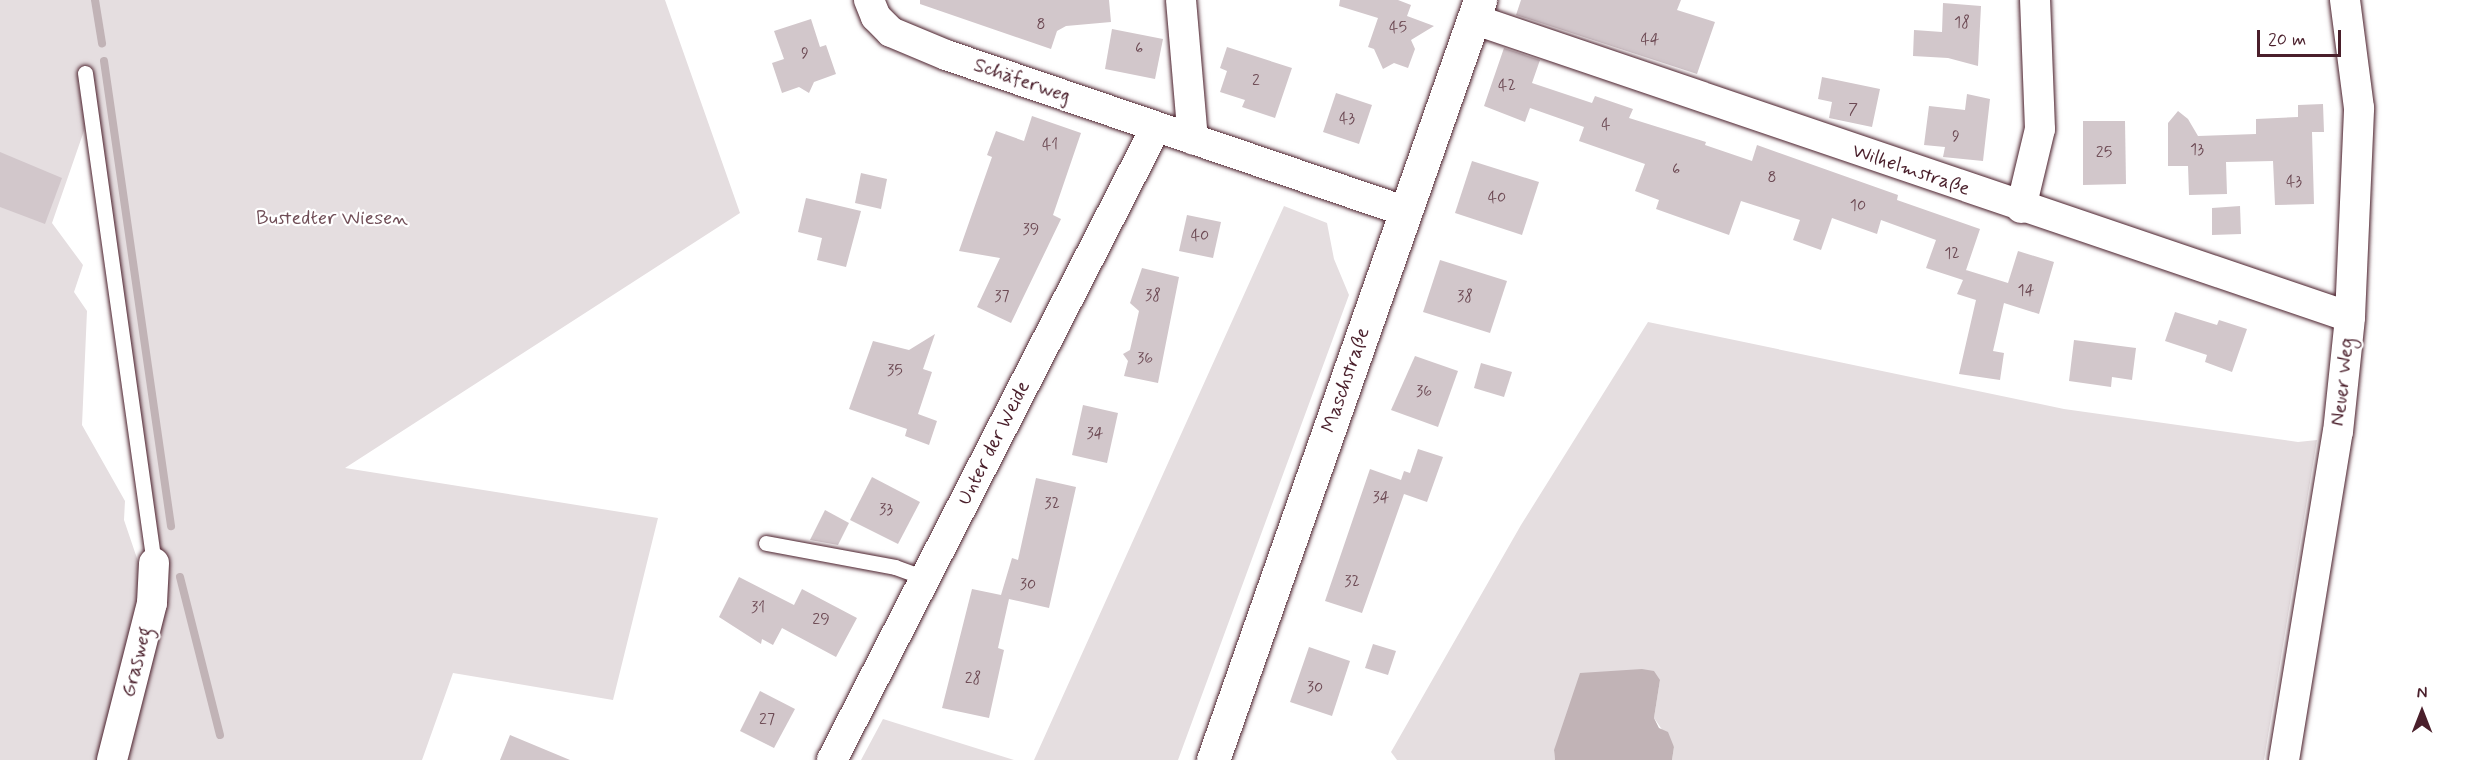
<!DOCTYPE html>
<meta charset="utf-8">
<style>
body{margin:0}
#map{position:relative;width:2470px;height:760px;overflow:hidden;background:#fff;font-family:Mynerve,sans-serif}
div>[style]{position:absolute}
.green>*{inset:0;background:#e5dee0}
.water>*{inset:0;background:#c1b3b6}
.stream>*{height:8px;margin:-4px;padding:0 4px;transform-origin:4px;border-radius:4px;background:#c1b3b6}
.building>*{inset:0;background:#d2c7cb}
.roads{filter:drop-shadow(0 0 2px #4a1f2b) drop-shadow(0 0 2px #4a1f2b)}
.service>*{height:15px;margin:-7.5px;padding:0 7.5px;transform-origin:7.5px;border-radius:7.5px;background:#fff}
.minor>*{height:30px;margin:-15px;padding:0 15px;transform-origin:15px;border-radius:15px;background:#fff}
.tertiary>*{height:33px;margin:-16.5px;padding:0 16.5px;transform-origin:16.5px;border-radius:16.5px;background:#fff}
span{translate:-50% -50%;white-space:nowrap;text-align:center;line-height:1.15;-webkit-text-stroke:4.5px #fff;paint-order:stroke}
.number-label{font-size:16px;color:#6c4953}
.number-label span{-webkit-text-stroke-width:0}
.street-label{font-size:20px;color:#4a1f2b}
.park-label{font-size:20px;color:#714f58}
.north{position:absolute;left:2392px;top:682px;width:60px;height:60px;-webkit-text-stroke:4px #fff;paint-order:stroke;rotate:0deg;font-size:16px;font-weight:700;line-height:24px;text-align:center;color:#4a1f2b}
.north::after{content:'';display:block;margin:auto;width:21px;height:27px;background:#4a1f2b;clip-path:polygon(50% 0,100% 100%,50% 72%,0 100%)}
.scale{position:absolute;left:2257px;top:30px;width:84px;height:27px;box-sizing:border-box;border:3px solid #4a1f2b;border-top:0;padding-left:8px;font-size:18px;line-height:21px;white-space:nowrap;color:#4a1f2b;-webkit-text-stroke:4px #fff;paint-order:stroke}
</style>
<div id="map">
<div class="green">
<i style="clip-path:polygon(0 0,665px 0,740px 213px,345px 468px,658px 518px,613px 700px,453px 673px,422px 760px,124px 760px,165px 581px,93px 81px,78px 82px,86px 125px,52px 223px,83px 265px,74px 292px,87px 311px,82px 425px,125px 501px,124px 520px,144px 579px,101px 760px,0 760px)"></i>
<i style="clip-path:polygon(1284px 206px,1327px 223px,1334px 259px,1349px 295px,1178px 760px,1034px 760px)"></i>
<i style="clip-path:polygon(1648px 322px,2064px 409px,2298px 442px,2317px 440px,2264px 760px,1672px 760px,1674px 747px,1654px 718px,1660px 680px,1554px 750px,1555px 760px,1397px 760px,1391px 752px,1521px 525px)"></i>
<i style="clip-path:polygon(883px 719px,1014px 760px,861px 760px)"></i>
</div>
<div class="water">
<i style="clip-path:polygon(1642px 669px,1654px 671px,1660px 680px,1654px 718px,1659px 728px,1668px 732px,1674px 747px,1672px 760px,1555px 760px,1554px 750px,1580px 673px)"></i>
</div>
<div class="stream">
<i style="left:95px;top:0;width:44px;rotate:80.8deg"></i>
<i style="left:104px;top:61px;width:470px;rotate:81.8deg"></i>
<i style="left:180px;top:577px;width:163px;rotate:75.8deg"></i>
</div>
<div class="building">
<i style="clip-path:polygon(920px 0,1109px 0,1111px 22px,1066px 26px,1057px 31px,1051px 49px,920px 4px)"></i>
<i style="clip-path:polygon(1340px 0,1398px 0,1411px 5px,1407px 16px,1434px 26px,1411px 40px,1415px 49px,1408px 68px,1394px 63px,1383px 69px,1374px 49px,1368px 47px,1378px 18px,1339px 6px)"></i>
<i style="clip-path:polygon(1521px 0,1681px 0,1677px 10px,1715px 22px,1697px 74px,1516px 15px)"></i>
<i style="clip-path:polygon(1943px 3px,1981px 6px,1978px 66px,1948px 58px,1913px 56px,1914px 30px,1942px 32px)"></i>
<i style="clip-path:polygon(811px 19px,820px 47px,826px 45px,836px 74px,814px 82px,809px 93px,799px 87px,782px 93px,772px 63px,784px 59px,774px 31px)"></i>
<i style="clip-path:polygon(1112px 29px,1163px 39px,1155px 79px,1105px 69px)"></i>
<i style="clip-path:polygon(1227px 47px,1292px 68px,1275px 118px,1242px 107px,1245px 100px,1220px 92px,1227px 71px,1220px 68px)"></i>
<i style="clip-path:polygon(1504px 48px,1540px 60px,1532px 83px,1592px 103px,1595px 96px,1633px 109px,1629px 118px,1706px 142px,1705px 145px,1752px 161px,1757px 145px,1898px 195px,1897px 200px,1980px 229px,1963px 279px,1966px 270px,2008px 283px,2018px 251px,2054px 262px,2039px 314px,2004px 303px,1993px 351px,2004px 353px,2000px 380px,1959px 374px,1976px 300px,1957px 294px,1963px 280px,1926px 268px,1936px 240px,1881px 220px,1877px 234px,1832px 218px,1821px 250px,1793px 240px,1800px 220px,1741px 201px,1729px 235px,1656px 209px,1659px 200px,1635px 191px,1645px 164px,1579px 141px,1584px 127px,1530px 108px,1525px 122px,1484px 106px)"></i>
<i style="clip-path:polygon(1822px 77px,1880px 89px,1872px 127px,1829px 118px,1832px 102px,1818px 99px)"></i>
<i style="clip-path:polygon(1336px 93px,1372px 105px,1359px 144px,1323px 132px)"></i>
<i style="clip-path:polygon(1967px 94px,1990px 99px,1983px 161px,1943px 157px,1945px 147px,1924px 145px,1929px 106px,1965px 110px)"></i>
<i style="clip-path:polygon(2323px 104px,2324px 132px,2312px 132px,2314px 204px,2275px 205px,2273px 161px,2226px 162px,2227px 194px,2189px 195px,2188px 166px,2168px 166px,2168px 123px,2178px 111px,2188px 119px,2198px 136px,2256px 134px,2256px 119px,2298px 117px,2298px 105px)"></i>
<i style="clip-path:polygon(1032px 116px,1081px 133px,1053px 215px,1061px 219px,1011px 323px,977px 307px,1000px 258px,959px 251px,992px 157px,987px 155px,996px 131px,1024px 141px)"></i>
<i style="clip-path:polygon(2083px 121px,2125px 121px,2126px 184px,2083px 185px)"></i>
<i style="clip-path:polygon(0 152px,62px 178px,45px 224px,0 207px)"></i>
<i style="clip-path:polygon(1472px 161px,1539px 182px,1522px 235px,1455px 213px)"></i>
<i style="clip-path:polygon(861px 173px,887px 179px,881px 209px,855px 203px)"></i>
<i style="clip-path:polygon(806px 198px,861px 211px,846px 267px,817px 260px,822px 238px,798px 232px)"></i>
<i style="clip-path:polygon(2240px 206px,2241px 234px,2212px 235px,2212px 208px)"></i>
<i style="clip-path:polygon(1187px 215px,1221px 222px,1213px 258px,1179px 251px)"></i>
<i style="clip-path:polygon(1440px 260px,1507px 281px,1490px 333px,1423px 312px)"></i>
<i style="clip-path:polygon(1142px 268px,1179px 277px,1158px 383px,1124px 376px,1128px 361px,1123px 354px,1130px 350px,1139px 311px,1130px 303px)"></i>
<i style="clip-path:polygon(2175px 312px,2217px 325px,2219px 320px,2247px 329px,2232px 372px,2205px 362px,2207px 355px,2165px 341px)"></i>
<i style="clip-path:polygon(935px 334px,923px 369px,932px 372px,918px 414px,937px 421px,929px 445px,905px 436px,907px 429px,849px 409px,873px 341px,909px 350px)"></i>
<i style="clip-path:polygon(2074px 340px,2136px 348px,2132px 380px,2112px 377px,2111px 387px,2069px 381px)"></i>
<i style="clip-path:polygon(1415px 356px,1458px 371px,1438px 427px,1391px 410px)"></i>
<i style="clip-path:polygon(1481px 363px,1512px 372px,1504px 397px,1474px 388px)"></i>
<i style="clip-path:polygon(1083px 405px,1118px 413px,1107px 463px,1072px 455px)"></i>
<i style="clip-path:polygon(1418px 449px,1443px 457px,1427px 502px,1404px 494px,1362px 613px,1325px 601px,1370px 469px,1401px 480px,1404px 471px,1410px 473px)"></i>
<i style="clip-path:polygon(872px 477px,920px 502px,898px 544px,850px 520px)"></i>
<i style="clip-path:polygon(1036px 478px,1076px 487px,1049px 608px,1009px 599px,998px 648px,1004px 650px,989px 718px,942px 708px,972px 589px,1001px 595px,1012px 558px,1018px 560px)"></i>
<i style="clip-path:polygon(825px 510px,849px 523px,838px 545px,810px 540px)"></i>
<i style="clip-path:polygon(739px 577px,794px 605px,802px 589px,857px 618px,836px 657px,782px 628px,773px 645px,762px 639px,761px 644px,719px 617px)"></i>
<i style="clip-path:polygon(1373px 644px,1396px 651px,1388px 675px,1365px 668px)"></i>
<i style="clip-path:polygon(1309px 647px,1350px 661px,1332px 716px,1290px 702px)"></i>
<i style="clip-path:polygon(760px 691px,795px 709px,774px 748px,740px 731px)"></i>
<i style="clip-path:polygon(510px 735px,570px 760px,500px 760px)"></i>
</div>
<div class="roads">
<div class="service">
<i style="left:85px;top:73px;width:495px;rotate:82deg"></i>
<i style="left:766px;top:543px;width:131px;rotate:10.5deg"></i>
<i style="left:895px;top:567px;width:32px;rotate:20deg"></i>
</div>
<div class="minor">
<i style="left:869px;top:0;width:18px;rotate:68deg"></i>
<i style="left:876px;top:17px;width:21px;rotate:45deg"></i>
<i style="left:891px;top:32px;width:60px;rotate:22.7deg"></i>
<i style="left:946px;top:55px;width:485px;rotate:18.8deg"></i>
<i style="left:1181px;top:0;width:140px;rotate:85.1deg"></i>
<i style="left:1473px;top:19px;width:926px;rotate:18.77deg"></i>
<i style="left:2021px;top:208px;width:81px;rotate:-76.5deg"></i>
<i style="left:2040px;top:129px;width:129px;rotate:-92.2deg"></i>
<i style="left:112px;top:760px;width:162px;rotate:-75.7deg"></i>
<i style="left:152px;top:603px;width:40px;rotate:-87.1deg"></i>
<i style="left:832px;top:760px;width:711px;rotate:-62.89deg"></i>
<i style="left:2284px;top:760px;width:332px;rotate:-80.7deg"></i>
<i style="left:2338px;top:432px;width:116px;rotate:-84deg"></i>
<i style="left:2350px;top:317px;width:209px;rotate:-87.5deg"></i>
<i style="left:2359px;top:108px;width:109px;rotate:-97.4deg"></i>
</div>
<div class="tertiary">
<i style="left:1213px;top:760px;width:806px;rotate:-70.64deg"></i>
</div>
</div>
<div class="number-label">
<span style="left:1962px;top:23px">18</span>
<span style="left:1041px;top:25px">8</span>
<span style="left:1398px;top:28px">45</span>
<span style="left:1650px;top:40px">44</span>
<span style="left:1139px;top:49px">6</span>
<span style="left:805px;top:54px">9</span>
<span style="left:1256px;top:81px">2</span>
<span style="left:1507px;top:86px">42</span>
<span style="left:1853px;top:110px">7</span>
<span style="left:1347px;top:119px">43</span>
<span style="left:1606px;top:125px">4</span>
<span style="left:1956px;top:137px">9</span>
<span style="left:1050px;top:145px">41</span>
<span style="left:2197px;top:150px">13</span>
<span style="left:2104px;top:153px">25</span>
<span style="left:1676px;top:170px">6</span>
<span style="left:1772px;top:178px">8</span>
<span style="left:2294px;top:182px">43</span>
<span style="left:1497px;top:198px">40</span>
<span style="left:1858px;top:206px">10</span>
<span style="left:1031px;top:230px">39</span>
<span style="left:1200px;top:236px">40</span>
<span style="left:1952px;top:254px">12</span>
<span style="left:2026px;top:291px">14</span>
<span style="left:1153px;top:296px">38</span>
<span style="left:1002px;top:297px">37</span>
<span style="left:1465px;top:297px">38</span>
<span style="left:1145px;top:359px">36</span>
<span style="left:895px;top:371px">35</span>
<span style="left:1424px;top:392px">36</span>
<span style="left:1095px;top:434px">34</span>
<span style="left:1381px;top:498px">34</span>
<span style="left:1052px;top:504px">32</span>
<span style="left:886px;top:510px">33</span>
<span style="left:1352px;top:582px">32</span>
<span style="left:1028px;top:585px">30</span>
<span style="left:758px;top:608px">31</span>
<span style="left:821px;top:620px">29</span>
<span style="left:973px;top:679px">28</span>
<span style="left:1315px;top:688px">30</span>
<span style="left:767px;top:720px">27</span>
</div>
<div class="street-label">
<span style="left:1022px;top:81px;rotate:19deg">Schäferweg</span>
<span style="left:1911px;top:170px;rotate:19deg">Wilhelmstraße</span>
<span style="left:1346px;top:380px;rotate:-71deg">Maschstraße</span>
<span style="left:2343px;top:382px;rotate:-84deg">Neuer Weg</span>
<span style="left:994px;top:443px;rotate:-63deg">Unter der Weide</span>
<span style="left:137px;top:662px;rotate:-76deg">Grasweg</span>
</div>
<div class="park-label">
<span style="left:332px;top:218px">Bustedter Wiesen</span>
</div>
<div class="north">N</div>
<div class="scale">20 m</div>
</div>
